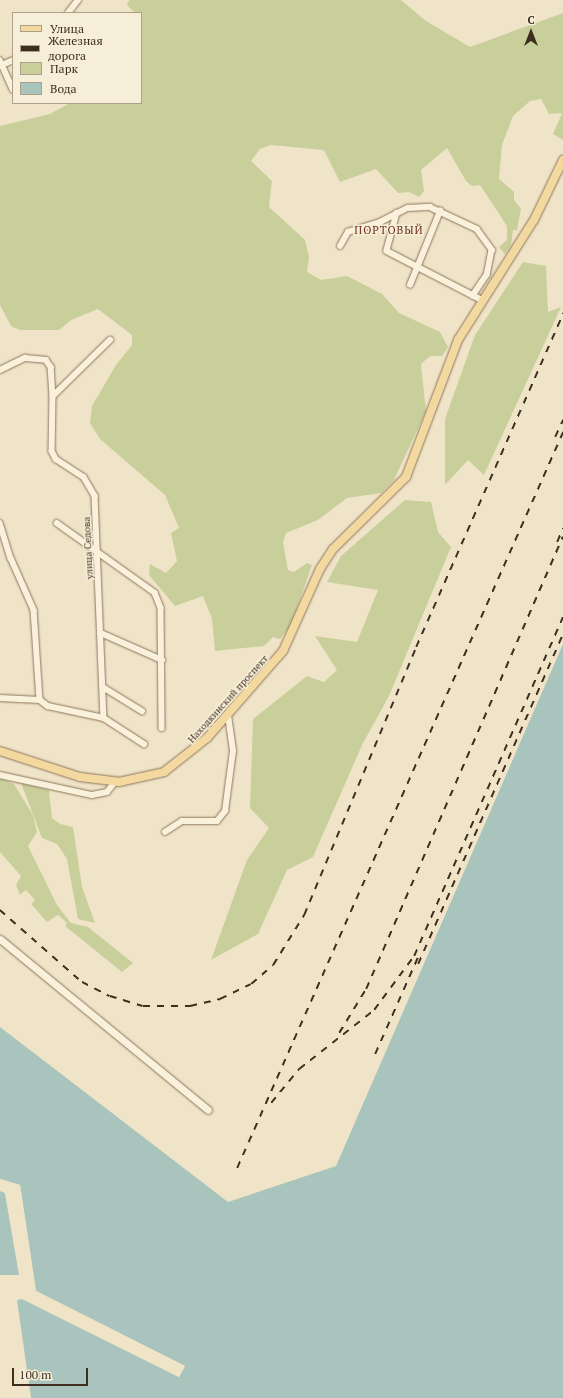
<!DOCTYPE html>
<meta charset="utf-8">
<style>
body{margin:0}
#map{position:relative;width:563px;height:1398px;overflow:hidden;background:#f0e4c8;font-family:"PT Serif",serif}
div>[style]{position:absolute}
.green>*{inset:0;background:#c9cf9b}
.water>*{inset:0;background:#a9c4bc}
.pier>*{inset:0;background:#f0e4c8}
.roads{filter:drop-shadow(0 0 1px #8d765c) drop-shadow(0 0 1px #8d765c)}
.minor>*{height:5.5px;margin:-2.75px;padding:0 2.75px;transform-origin:2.75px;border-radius:2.75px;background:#faf1dc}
.tertiary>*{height:7px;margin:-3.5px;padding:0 3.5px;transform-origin:3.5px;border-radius:3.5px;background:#faf1dc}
.primary>*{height:8px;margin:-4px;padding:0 4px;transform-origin:4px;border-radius:4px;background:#f3d9a0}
.rail>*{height:1.5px;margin-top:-0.75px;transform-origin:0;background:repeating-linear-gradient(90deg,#3d2e20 0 7px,transparent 0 14px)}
span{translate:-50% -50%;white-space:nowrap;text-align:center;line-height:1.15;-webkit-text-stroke:3px #f7eed8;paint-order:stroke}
.street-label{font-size:10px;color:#3d2e20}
.neighbourhood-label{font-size:11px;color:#6b2e1e;letter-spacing:1px}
.legend{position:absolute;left:12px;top:12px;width:130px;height:92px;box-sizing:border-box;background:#f7eed8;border:1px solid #ada18e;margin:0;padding:5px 7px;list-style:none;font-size:12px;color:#3d2e20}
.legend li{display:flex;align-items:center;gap:8px;height:20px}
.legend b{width:20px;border:1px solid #ada18e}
.north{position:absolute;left:511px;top:12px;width:40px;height:40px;-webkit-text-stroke:3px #f7eed8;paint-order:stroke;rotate:0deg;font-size:11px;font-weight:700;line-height:16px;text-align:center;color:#3d2e20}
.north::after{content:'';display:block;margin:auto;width:14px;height:18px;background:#3d2e20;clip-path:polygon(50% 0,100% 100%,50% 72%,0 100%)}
.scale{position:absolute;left:12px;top:1368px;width:76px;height:18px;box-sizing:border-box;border:2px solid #3d2e20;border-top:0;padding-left:5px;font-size:12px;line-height:14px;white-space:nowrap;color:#3d2e20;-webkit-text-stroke:3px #f7eed8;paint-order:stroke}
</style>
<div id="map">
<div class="green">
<i style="clip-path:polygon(129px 0,401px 0,426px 21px,470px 47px,563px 13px,563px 140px,553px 134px,562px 113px,549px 114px,541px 99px,530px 101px,513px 116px,502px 145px,499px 179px,514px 192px,514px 200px,521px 209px,517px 230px,513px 230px,511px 245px,505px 254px,499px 247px,507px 240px,507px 226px,480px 185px,472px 186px,466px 181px,447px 148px,421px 170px,424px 191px,419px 197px,409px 192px,398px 193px,376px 169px,340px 182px,324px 150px,271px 145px,260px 149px,251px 161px,272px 181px,269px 207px,305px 240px,309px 257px,307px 272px,321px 280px,347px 276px,382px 294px,399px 313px,440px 332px,448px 347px,442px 356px,430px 356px,421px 364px,426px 411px,394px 480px,381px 493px,347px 498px,318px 520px,286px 533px,283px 542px,288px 570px,294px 572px,307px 563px,312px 565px,291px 625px,280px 639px,273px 637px,264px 646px,215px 651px,212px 619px,203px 596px,175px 606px,149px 575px,150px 564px,166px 573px,177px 561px,171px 533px,179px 528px,165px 495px,100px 439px,90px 423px,92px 406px,116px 365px,132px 345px,132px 335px,98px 309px,71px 320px,59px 330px,20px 330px,11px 326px,0 305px,0 126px,50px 114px,70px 103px,141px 103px,141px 13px,135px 13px,127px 5px)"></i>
<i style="clip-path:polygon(523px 262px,546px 266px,548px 312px,561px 307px,484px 475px,468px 460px,445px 485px,445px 419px,475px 335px)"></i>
<i style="clip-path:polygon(405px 500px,431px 502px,438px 532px,451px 547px,389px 696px,363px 743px,313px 857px,287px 870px,258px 934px,211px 960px,247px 860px,269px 828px,250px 808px,253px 719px,307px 676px,324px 682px,337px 670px,315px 636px,357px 642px,378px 590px,327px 582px,341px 556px)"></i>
<i style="clip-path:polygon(0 778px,14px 784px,33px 815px,37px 832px,28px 846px,57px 905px,71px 923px,88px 927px,133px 963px,122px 972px,65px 926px,67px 923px,58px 915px,47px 922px,31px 904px,35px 900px,26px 890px,20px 895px,16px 885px,21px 876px,0 852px)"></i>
<i style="clip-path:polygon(21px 783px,49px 790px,52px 818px,60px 824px,73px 827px,82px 887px,95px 923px,78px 919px,67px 859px,57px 844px,42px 838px)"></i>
</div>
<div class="water">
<i style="clip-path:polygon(563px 644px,563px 1398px,31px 1398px,17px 1300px,22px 1299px,179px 1377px,185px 1366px,36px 1291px,20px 1185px,0 1179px,0 1027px,228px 1202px,336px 1166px)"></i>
<i style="clip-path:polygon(0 1191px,5px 1193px,19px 1275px,0 1275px)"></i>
</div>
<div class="pier">
<i style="clip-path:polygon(0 1179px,20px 1185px,36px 1291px,185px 1366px,179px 1377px,22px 1299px,178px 1374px,182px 1367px,34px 1292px,18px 1187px)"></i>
<i style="clip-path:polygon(0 1189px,7px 1192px,20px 1277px,5px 1193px)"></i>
</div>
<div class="roads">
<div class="minor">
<i style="left:68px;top:13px;width:16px;rotate:-52deg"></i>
<i style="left:0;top:60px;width:32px;rotate:66deg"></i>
<i style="left:2px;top:65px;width:12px;rotate:-24deg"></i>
<i style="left:397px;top:213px;width:39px;rotate:105deg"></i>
<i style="left:387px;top:251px;width:107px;rotate:27.3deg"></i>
<i style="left:340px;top:246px;width:16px;rotate:-60deg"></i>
<i style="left:348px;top:232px;width:34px;rotate:-17deg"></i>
<i style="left:380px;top:222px;width:31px;rotate:-27deg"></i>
<i style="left:408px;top:208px;width:22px;rotate:-3deg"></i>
<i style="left:430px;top:207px;width:52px;rotate:25.1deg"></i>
<i style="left:477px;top:229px;width:26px;rotate:54deg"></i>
<i style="left:492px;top:250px;width:25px;rotate:101deg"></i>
<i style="left:487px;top:275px;width:25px;rotate:124deg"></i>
<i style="left:410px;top:285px;width:80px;rotate:-67.9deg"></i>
<i style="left:0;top:370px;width:28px;rotate:-26deg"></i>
<i style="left:25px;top:358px;width:21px;rotate:5deg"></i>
<i style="left:46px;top:360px;width:9px;rotate:54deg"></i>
<i style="left:51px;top:367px;width:29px;rotate:86deg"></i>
<i style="left:53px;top:396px;width:55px;rotate:91deg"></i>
<i style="left:52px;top:451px;width:9px;rotate:63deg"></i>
<i style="left:56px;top:459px;width:33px;rotate:33deg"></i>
<i style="left:84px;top:477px;width:22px;rotate:60deg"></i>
<i style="left:95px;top:496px;width:222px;rotate:87.7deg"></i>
<i style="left:53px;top:396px;width:80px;rotate:-44.5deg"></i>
<i style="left:0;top:523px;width:37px;rotate:73deg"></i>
<i style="left:11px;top:558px;width:57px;rotate:66.1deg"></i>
<i style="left:34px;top:610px;width:90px;rotate:86.2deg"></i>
<i style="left:57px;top:523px;width:120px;rotate:35.5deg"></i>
<i style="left:155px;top:593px;width:16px;rotate:68deg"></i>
<i style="left:161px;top:608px;width:120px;rotate:89.5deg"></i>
<i style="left:101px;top:633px;width:67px;rotate:23.9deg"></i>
<i style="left:103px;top:687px;width:46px;rotate:31.6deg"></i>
<i style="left:0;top:698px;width:40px;rotate:2.9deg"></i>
<i style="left:40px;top:700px;width:10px;rotate:37deg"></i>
<i style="left:48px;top:706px;width:57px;rotate:12.1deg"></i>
<i style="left:104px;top:718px;width:48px;rotate:33deg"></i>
<i style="left:0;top:775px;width:94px;rotate:12.3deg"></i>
<i style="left:92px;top:795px;width:15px;rotate:-11deg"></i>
<i style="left:107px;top:792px;width:13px;rotate:-51deg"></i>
<i style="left:165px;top:832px;width:20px;rotate:-33deg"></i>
<i style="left:182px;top:821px;width:35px"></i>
<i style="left:217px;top:821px;width:13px;rotate:-51deg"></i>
<i style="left:225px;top:811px;width:61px;rotate:-82.4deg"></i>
<i style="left:233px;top:751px;width:36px;rotate:-98deg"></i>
</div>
<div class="tertiary">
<i style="left:0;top:939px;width:269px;rotate:39.4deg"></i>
</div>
<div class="primary">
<i style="left:0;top:751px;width:84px;rotate:18deg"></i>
<i style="left:80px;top:777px;width:39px;rotate:7deg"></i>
<i style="left:119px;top:782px;width:46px;rotate:-12.5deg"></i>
<i style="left:164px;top:772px;width:55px;rotate:-38.3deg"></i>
<i style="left:207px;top:738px;width:116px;rotate:-48.9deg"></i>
<i style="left:283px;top:651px;width:90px;rotate:-65.7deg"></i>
<i style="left:320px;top:569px;width:24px;rotate:-57deg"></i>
<i style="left:333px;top:549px;width:103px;rotate:-44.6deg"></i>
<i style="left:406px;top:477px;width:147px;rotate:-69.2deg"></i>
<i style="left:458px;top:340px;width:142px;rotate:-57.7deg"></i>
<i style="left:534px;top:220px;width:67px;rotate:-64.2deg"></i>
</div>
</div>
<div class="rail">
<i style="left:555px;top:437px;width:19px;rotate:-65deg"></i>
<i style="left:557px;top:542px;width:15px;rotate:-67deg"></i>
<i style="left:0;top:910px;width:109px;rotate:41.3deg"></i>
<i style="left:82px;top:982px;width:31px;rotate:27deg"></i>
<i style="left:110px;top:996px;width:34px;rotate:17deg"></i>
<i style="left:143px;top:1006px;width:47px"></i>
<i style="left:190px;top:1006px;width:31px;rotate:-13deg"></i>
<i style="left:220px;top:999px;width:34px;rotate:-26deg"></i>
<i style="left:251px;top:984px;width:29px;rotate:-41deg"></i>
<i style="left:273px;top:965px;width:59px;rotate:-58.2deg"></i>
<i style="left:304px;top:915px;width:290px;rotate:-67.3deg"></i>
<i style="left:416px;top:647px;width:365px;rotate:-66.2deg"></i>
<i style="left:418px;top:964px;width:361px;rotate:-66.3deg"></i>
<i style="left:339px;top:1033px;width:52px;rotate:-58.5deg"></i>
<i style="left:366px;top:989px;width:493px;rotate:-66.5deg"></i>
<i style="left:375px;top:1054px;width:106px;rotate:-66.1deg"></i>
<i style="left:271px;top:1103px;width:44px;rotate:-50.5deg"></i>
<i style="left:299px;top:1069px;width:95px;rotate:-38.2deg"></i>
<i style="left:374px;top:1010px;width:67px;rotate:-53.5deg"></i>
<i style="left:414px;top:956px;width:370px;rotate:-66.3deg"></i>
<i style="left:237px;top:1168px;width:805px;rotate:-66.11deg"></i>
</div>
<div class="street-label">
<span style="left:88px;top:548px;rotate:-93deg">улица Седова</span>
<span style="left:228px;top:699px;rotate:-48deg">Находкинский проспект</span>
</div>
<div class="neighbourhood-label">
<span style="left:389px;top:230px">ПОРТОВЫЙ</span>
</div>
<ul class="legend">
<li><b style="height:5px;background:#f3d9a0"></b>Улица</li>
<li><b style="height:5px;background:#3d2e20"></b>Железная дорога</li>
<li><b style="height:11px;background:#c9cf9b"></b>Парк</li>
<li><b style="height:11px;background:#a9c4bc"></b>Вода</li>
</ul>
<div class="north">С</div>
<div class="scale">100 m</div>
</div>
